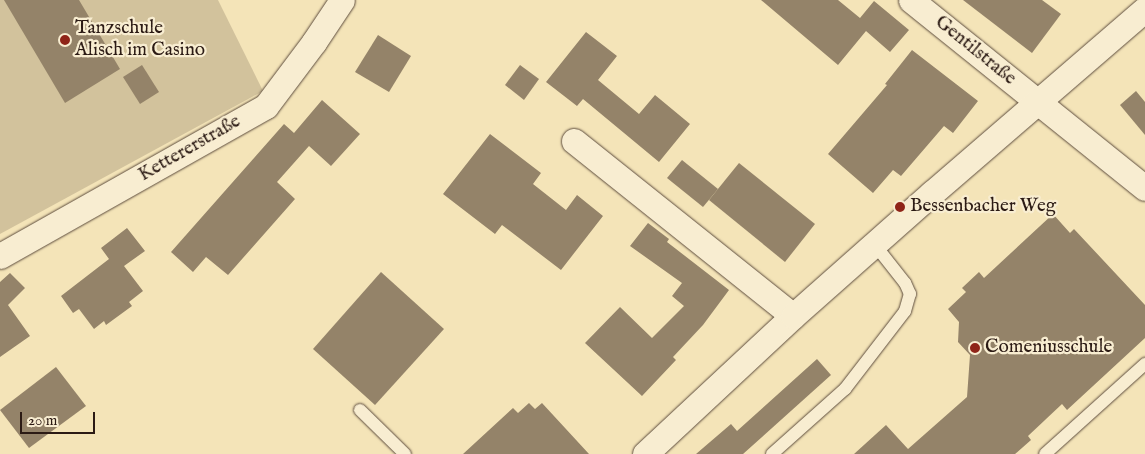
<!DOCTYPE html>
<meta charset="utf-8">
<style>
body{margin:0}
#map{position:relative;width:1145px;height:454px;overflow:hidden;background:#f4e4b8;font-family:"IM FELL English",serif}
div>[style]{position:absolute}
.green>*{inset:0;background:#d2c29c}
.building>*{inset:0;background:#948369}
.roads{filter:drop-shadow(0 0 1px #5d4c3d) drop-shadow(0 0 1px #5d4c3d)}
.service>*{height:12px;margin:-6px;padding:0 6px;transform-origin:6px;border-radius:6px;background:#f8edd1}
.minor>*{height:25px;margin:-12.5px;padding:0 12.5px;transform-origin:12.5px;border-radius:12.5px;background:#f8edd1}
.dots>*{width:14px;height:14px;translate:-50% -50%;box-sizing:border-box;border:2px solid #f8edd1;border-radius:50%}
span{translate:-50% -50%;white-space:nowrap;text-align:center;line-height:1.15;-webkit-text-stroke:4.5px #f8edd1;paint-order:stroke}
.poi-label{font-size:19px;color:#2b1a14}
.left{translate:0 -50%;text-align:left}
.street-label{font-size:19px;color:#2b1a14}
.scale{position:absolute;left:20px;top:412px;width:75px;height:22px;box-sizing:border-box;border:2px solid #2b1a14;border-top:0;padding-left:6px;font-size:15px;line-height:18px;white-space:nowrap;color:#2b1a14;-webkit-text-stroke:4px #f8edd1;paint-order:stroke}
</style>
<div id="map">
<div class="green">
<i style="clip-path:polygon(0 0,218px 0,263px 91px,0 234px)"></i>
</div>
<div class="building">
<i style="clip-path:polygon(4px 0,79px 0,120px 69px,65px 103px)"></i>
<i style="clip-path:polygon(761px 0,838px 0,860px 18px,874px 1px,909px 30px,890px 52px,866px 31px,838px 65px)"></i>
<i style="clip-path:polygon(963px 0,1042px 0,1061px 14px,1032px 53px)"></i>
<i style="clip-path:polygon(586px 32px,617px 56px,598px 80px,639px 114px,655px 95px,690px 124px,659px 162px,583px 99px,577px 106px,546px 82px)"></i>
<i style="clip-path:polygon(378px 35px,411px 56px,389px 92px,355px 72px)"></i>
<i style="clip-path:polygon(912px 50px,978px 101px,953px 133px,944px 126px,901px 176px,893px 170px,873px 193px,828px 154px,887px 85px,885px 84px)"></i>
<i style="clip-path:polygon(142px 65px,159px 92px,140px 104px,123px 77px)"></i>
<i style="clip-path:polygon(520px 65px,539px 79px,524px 100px,505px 85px)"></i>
<i style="clip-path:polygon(1136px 91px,1145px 102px,1145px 135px,1120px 105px)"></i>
<i style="clip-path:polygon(322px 100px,360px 134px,331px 166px,309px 146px,277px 182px,295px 199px,228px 275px,206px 257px,193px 272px,171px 252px,284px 124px,294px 133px)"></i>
<i style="clip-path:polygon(490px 134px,541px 173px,533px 184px,566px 210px,577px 195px,603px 216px,561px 270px,502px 225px,495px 234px,443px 194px)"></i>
<i style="clip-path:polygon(682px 160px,718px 189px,703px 207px,667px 178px)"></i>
<i style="clip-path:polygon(739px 163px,815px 224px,785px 262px,709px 200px)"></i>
<i style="clip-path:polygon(1053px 214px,1070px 233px,1074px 229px,1145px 305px,1145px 338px,1067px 410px,1062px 404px,1028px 436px,1031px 440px,1015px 454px,854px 454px,886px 425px,908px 449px,967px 397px,970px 355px,958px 342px,959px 322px,948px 309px,966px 292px,962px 288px,979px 272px,984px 278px)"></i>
<i style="clip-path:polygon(648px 223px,669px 239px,667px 242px,729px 290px,703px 325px,673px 357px,676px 360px,642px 396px,585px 343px,620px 307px,652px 338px,684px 306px,672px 296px,682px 283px,630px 246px)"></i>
<i style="clip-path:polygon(127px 228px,145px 251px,124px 266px,143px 291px,129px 302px,132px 306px,106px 325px,104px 321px,94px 329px,79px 309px,73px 313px,61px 296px,109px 259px,101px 248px)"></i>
<i style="clip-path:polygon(381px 272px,444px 329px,375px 405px,313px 349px)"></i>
<i style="clip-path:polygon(10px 273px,25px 288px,8px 305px,30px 336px,0 357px,0 282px)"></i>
<i style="clip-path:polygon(817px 359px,831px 375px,743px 454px,696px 454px,731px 424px,737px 431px)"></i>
<i style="clip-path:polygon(56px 367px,86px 406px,29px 448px,0 410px)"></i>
<i style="clip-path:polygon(529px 403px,535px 409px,542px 403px,589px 454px,463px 454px,513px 408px,518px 413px)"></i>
</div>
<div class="roads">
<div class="service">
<i style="left:360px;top:410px;width:63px;rotate:44.4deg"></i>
<i style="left:772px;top:454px;width:98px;rotate:-41.7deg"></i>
<i style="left:845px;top:389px;width:98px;rotate:-52.4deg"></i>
<i style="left:905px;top:311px;width:18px;rotate:-74deg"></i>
<i style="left:910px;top:294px;width:12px;rotate:-114deg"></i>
<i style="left:905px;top:283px;width:48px;rotate:-128.3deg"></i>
<i style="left:1045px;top:454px;width:135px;rotate:-42deg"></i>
</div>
<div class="minor">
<i style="left:911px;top:0;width:300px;rotate:38.8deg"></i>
<i style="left:574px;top:141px;width:280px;rotate:38.6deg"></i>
<i style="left:0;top:256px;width:305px;rotate:-29.4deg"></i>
<i style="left:266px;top:106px;width:80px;rotate:-53.1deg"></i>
<i style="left:314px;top:42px;width:50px;rotate:-56.3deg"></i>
<i style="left:645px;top:454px;width:202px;rotate:-43deg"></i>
<i style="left:793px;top:316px;width:186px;rotate:-41.5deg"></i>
<i style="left:932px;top:193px;width:281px;rotate:-40.8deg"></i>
</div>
</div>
<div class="dots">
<i style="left:65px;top:40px;background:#8f2418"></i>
<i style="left:900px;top:207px;background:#8f2418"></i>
<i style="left:975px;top:348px;background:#8f2418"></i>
</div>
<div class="poi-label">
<span class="left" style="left:75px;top:40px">Tanzschule<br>Alisch im Casino</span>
<span class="left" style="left:910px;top:207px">Bessenbacher Weg</span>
<span class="left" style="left:985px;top:348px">Comeniusschule</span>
</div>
<div class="street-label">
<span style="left:975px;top:51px;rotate:39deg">Gentilstraße</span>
<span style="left:190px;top:149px;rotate:-30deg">Kettererstraße</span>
</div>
<div class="scale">20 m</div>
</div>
